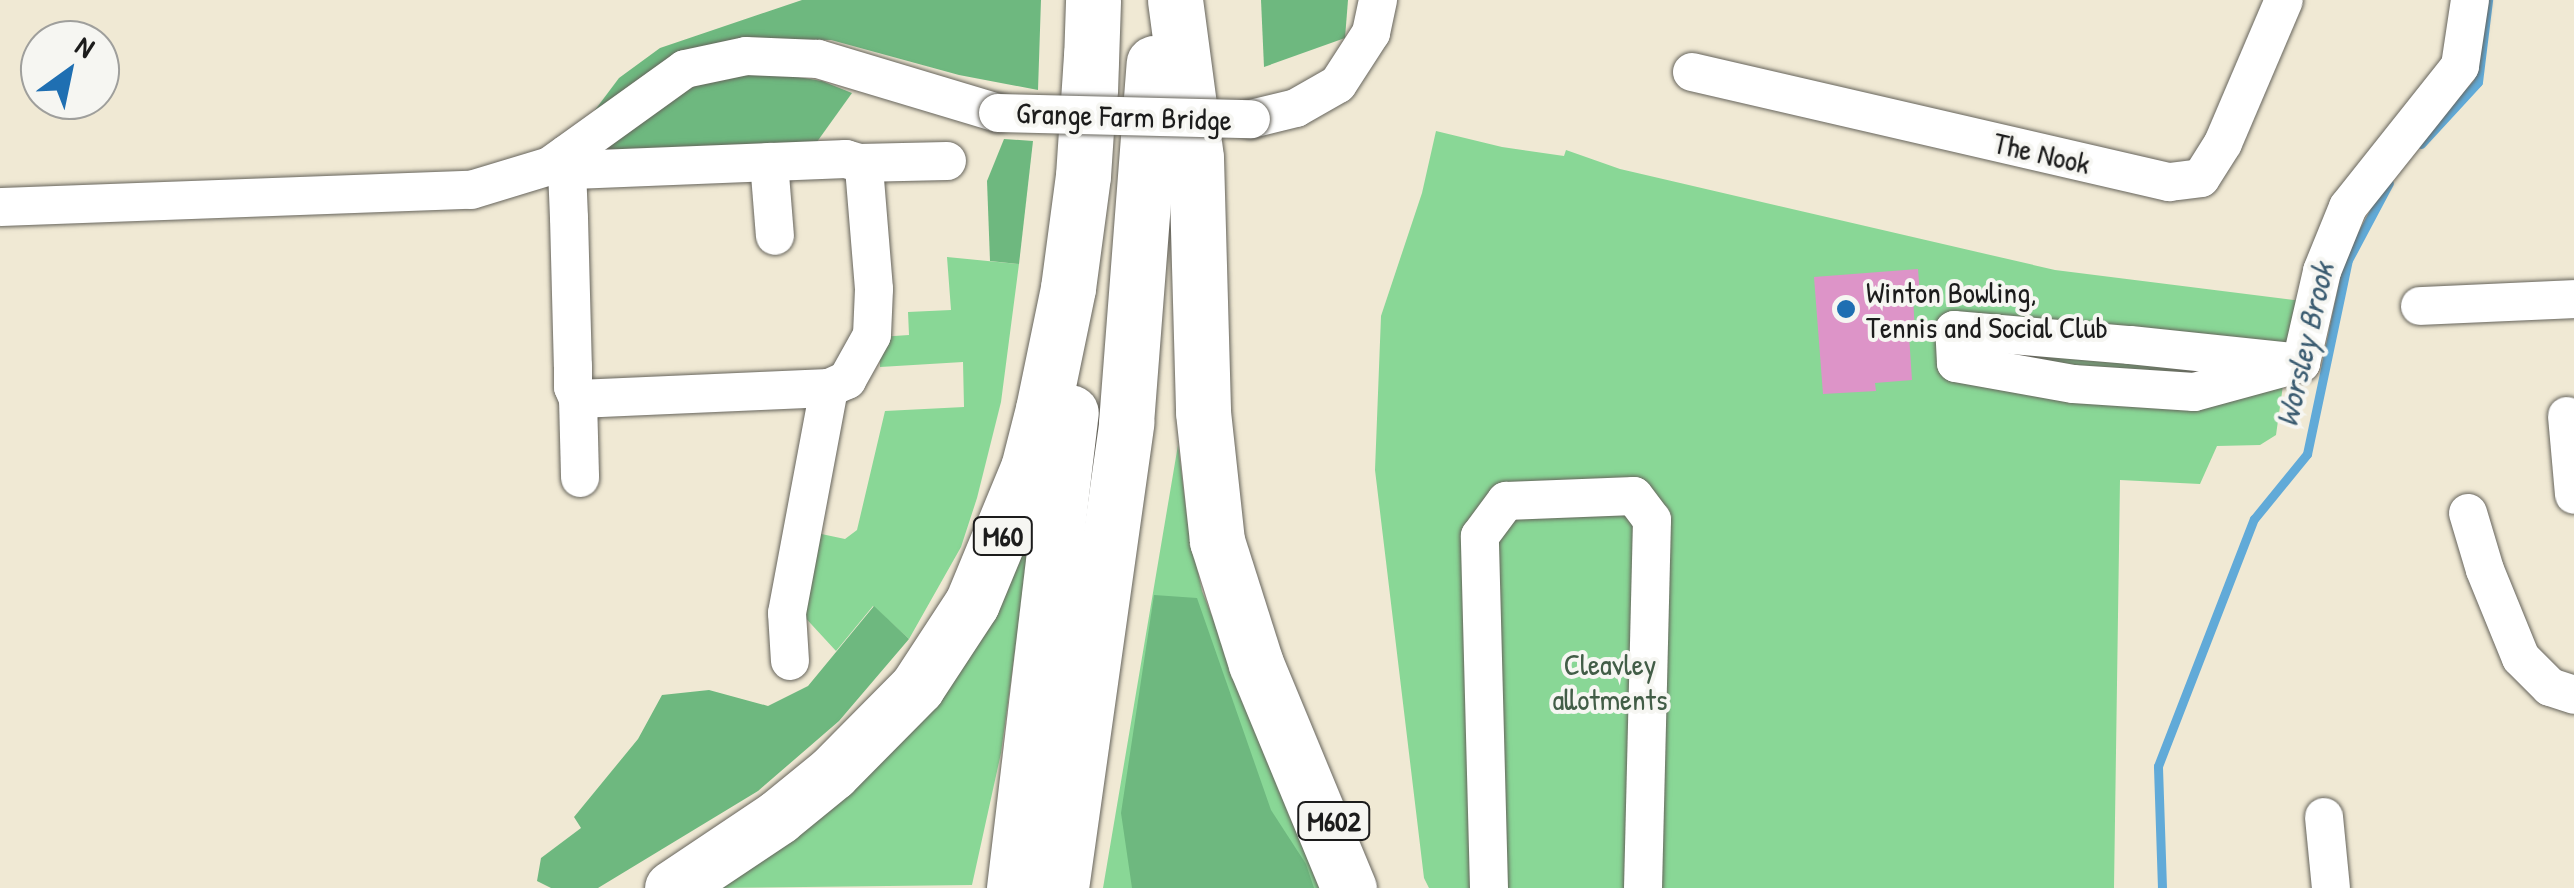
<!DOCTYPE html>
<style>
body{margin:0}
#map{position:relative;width:2574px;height:888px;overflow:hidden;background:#f0e9d4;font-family:"Patrick Hand",sans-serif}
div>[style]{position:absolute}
.green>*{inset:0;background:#89d796}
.forest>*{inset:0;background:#6eb87f}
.stream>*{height:9px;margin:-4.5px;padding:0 4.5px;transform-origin:4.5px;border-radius:4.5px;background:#61aad8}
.building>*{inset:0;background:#dd94c8}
.roads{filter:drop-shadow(0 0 2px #66645c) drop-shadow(0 0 2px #66645c)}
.minor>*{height:38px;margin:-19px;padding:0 19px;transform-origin:19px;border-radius:19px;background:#fff}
.highway>*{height:55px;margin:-27.5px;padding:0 27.5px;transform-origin:27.5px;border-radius:27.5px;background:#fff}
.bridges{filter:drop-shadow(0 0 2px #66645c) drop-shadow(0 0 2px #66645c)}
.minor-bridge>*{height:38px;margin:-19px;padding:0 19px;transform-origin:19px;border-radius:19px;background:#fff}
.dots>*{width:28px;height:28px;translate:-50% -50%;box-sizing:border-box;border:5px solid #f6f6f2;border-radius:50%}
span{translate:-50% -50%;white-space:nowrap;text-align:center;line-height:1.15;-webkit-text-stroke:8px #f6f6f2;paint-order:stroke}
.shield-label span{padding:2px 8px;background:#f6f6f2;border:2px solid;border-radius:8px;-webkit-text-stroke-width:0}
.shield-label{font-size:28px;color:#1c1c1c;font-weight:700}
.street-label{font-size:30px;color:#1c1c1c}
.poi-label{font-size:30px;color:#1c1c1c}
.left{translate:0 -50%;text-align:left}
.park-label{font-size:30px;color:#425d47}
.water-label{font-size:32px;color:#3b5c71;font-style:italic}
.north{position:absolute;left:20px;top:20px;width:100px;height:100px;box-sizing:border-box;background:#f6f6f2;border:2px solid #9f9f9c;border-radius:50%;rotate:33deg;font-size:28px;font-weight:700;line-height:40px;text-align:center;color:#1c1c1c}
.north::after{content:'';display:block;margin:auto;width:35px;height:45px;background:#1f6fb2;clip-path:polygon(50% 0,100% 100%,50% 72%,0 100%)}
</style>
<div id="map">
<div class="green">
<i style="clip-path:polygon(1436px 131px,1502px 147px,1564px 156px,1566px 150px,1620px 169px,2055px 270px,2310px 302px,2284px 378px,2276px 435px,2260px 445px,2217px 446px,2200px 484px,2120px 480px,2114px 888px,1429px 888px,1424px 878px,1375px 470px,1381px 316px,1422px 193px)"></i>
<i style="clip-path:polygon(947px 257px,1019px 264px,1001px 402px,977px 498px,961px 547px,909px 639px,873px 606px,836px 651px,800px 612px,812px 532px,845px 539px,857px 530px,885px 411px,964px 407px,963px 362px,880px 367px,879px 337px,909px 335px,908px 312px,951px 310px)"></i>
<i style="clip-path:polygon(1178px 445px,1188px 525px,1202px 591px,1319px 888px,1103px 888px)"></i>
<i style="clip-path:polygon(1038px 483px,1001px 753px,972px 885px,715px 888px,794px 835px)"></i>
</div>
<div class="forest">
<i style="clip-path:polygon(802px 0,1041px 0,1038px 90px,959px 75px,831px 40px,760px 39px,592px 114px,619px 78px,660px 48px)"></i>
<i style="clip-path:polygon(1261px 0,1348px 0,1345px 38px,1264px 67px)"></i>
<i style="clip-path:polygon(768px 72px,822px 81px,852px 93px,814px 146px,603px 151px,665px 101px,717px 75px)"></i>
<i style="clip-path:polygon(1004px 139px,1033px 141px,1019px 264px,990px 261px,987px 181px)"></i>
<i style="clip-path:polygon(1154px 595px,1197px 598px,1271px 810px,1306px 864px,1314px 888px,1132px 888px,1121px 813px)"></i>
<i style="clip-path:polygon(874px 606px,909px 639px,839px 721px,758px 791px,598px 888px,551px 888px,537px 881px,541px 858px,581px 828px,574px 817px,638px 739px,662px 695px,709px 690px,768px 706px,808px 686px)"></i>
</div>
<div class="stream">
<i style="left:2421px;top:144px;width:84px;rotate:-47.4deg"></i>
<i style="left:2478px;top:82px;width:83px;rotate:-83deg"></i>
<i style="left:2162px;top:888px;width:122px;rotate:-91.9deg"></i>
<i style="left:2158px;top:766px;width:265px;rotate:-68.8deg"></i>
<i style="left:2254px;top:519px;width:84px;rotate:-50.8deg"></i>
<i style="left:2307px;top:454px;width:198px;rotate:-78.1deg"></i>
<i style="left:2348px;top:260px;width:87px;rotate:-62deg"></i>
</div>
<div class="building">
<i style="clip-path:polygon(1918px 269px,1920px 295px,1913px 295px,1915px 334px,1909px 335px,1912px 380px,1875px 383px,1876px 391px,1823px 394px,1814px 277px)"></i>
</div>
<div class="roads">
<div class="minor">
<i style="left:1692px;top:72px;width:490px;rotate:13deg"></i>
<i style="left:2169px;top:182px;width:32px;rotate:-7deg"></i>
<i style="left:2201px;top:178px;width:41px;rotate:-57.8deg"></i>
<i style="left:2223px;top:143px;width:155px;rotate:-66.9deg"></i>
<i style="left:1251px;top:119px;width:46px;rotate:-13.7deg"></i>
<i style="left:1296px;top:108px;width:48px;rotate:-29.7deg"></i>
<i style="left:1338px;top:84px;width:61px;rotate:-57.1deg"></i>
<i style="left:1371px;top:33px;width:34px;rotate:-78deg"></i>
<i style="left:567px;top:154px;width:16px;rotate:90deg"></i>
<i style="left:567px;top:170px;width:48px;rotate:87.6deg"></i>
<i style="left:569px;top:218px;width:148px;rotate:88.5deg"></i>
<i style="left:573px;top:366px;width:21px;rotate:90deg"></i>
<i style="left:573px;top:387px;width:13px;rotate:67deg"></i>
<i style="left:578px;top:399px;width:251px;rotate:-2.5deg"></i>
<i style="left:829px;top:388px;width:20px;rotate:-24deg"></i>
<i style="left:847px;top:380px;width:51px;rotate:-60.9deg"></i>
<i style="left:872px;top:335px;width:46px;rotate:-87.5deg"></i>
<i style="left:874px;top:289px;width:121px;rotate:-94.7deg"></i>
<i style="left:864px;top:168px;width:7px;rotate:-135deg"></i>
<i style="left:859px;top:163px;width:14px;rotate:-163deg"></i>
<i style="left:846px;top:159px;width:279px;rotate:177.7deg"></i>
<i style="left:769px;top:162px;width:74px;rotate:85.4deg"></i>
<i style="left:859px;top:163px;width:88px;rotate:-1.3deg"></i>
<i style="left:0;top:207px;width:471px;rotate:-2.1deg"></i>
<i style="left:471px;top:190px;width:83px;rotate:-16.9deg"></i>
<i style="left:550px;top:166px;width:166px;rotate:-35.7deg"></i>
<i style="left:685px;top:69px;width:62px;rotate:-12deg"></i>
<i style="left:746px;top:56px;width:72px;rotate:2.4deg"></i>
<i style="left:818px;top:59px;width:188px;rotate:16.7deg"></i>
<i style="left:2420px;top:306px;width:154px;rotate:-2.6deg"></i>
<i style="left:1954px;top:330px;width:177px;rotate:4.9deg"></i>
<i style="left:2130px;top:345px;width:172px;rotate:6deg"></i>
<i style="left:2301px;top:363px;width:111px;rotate:164.8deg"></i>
<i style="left:2194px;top:392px;width:121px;rotate:-176.2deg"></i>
<i style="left:2073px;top:384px;width:119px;rotate:-169.8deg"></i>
<i style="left:1956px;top:363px;width:33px;rotate:-93deg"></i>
<i style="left:2301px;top:363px;width:94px;rotate:-77.1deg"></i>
<i style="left:2322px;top:271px;width:69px;rotate:-67.9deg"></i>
<i style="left:2348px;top:207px;width:180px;rotate:-51.5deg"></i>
<i style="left:2460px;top:66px;width:67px;rotate:-81.4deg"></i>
<i style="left:578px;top:399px;width:79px;rotate:88.5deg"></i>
<i style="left:2567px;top:416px;width:79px;rotate:84.9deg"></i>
<i style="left:2468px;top:513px;width:59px;rotate:73.4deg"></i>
<i style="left:2485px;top:570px;width:95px;rotate:67.8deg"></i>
<i style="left:2521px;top:658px;width:41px;rotate:45deg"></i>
<i style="left:2550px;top:687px;width:25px;rotate:18deg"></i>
<i style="left:790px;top:661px;width:48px;rotate:-93.6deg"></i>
<i style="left:787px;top:613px;width:229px;rotate:-79.4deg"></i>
<i style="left:2324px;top:817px;width:71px;rotate:84.4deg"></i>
<i style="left:1489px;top:888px;width:352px;rotate:-91.5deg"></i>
<i style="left:1480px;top:536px;width:44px;rotate:-53.4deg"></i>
<i style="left:1506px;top:501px;width:128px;rotate:-2.2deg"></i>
<i style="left:1634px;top:496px;width:30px;rotate:53deg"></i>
<i style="left:1652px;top:520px;width:368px;rotate:91.4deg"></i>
</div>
<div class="highway">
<i style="left:1175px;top:0;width:159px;rotate:82.4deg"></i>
<i style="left:1196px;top:158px;width:254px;rotate:88.4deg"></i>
<i style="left:1203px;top:412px;width:130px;rotate:83.8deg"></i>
<i style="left:1217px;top:541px;width:129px;rotate:72.4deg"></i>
<i style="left:1256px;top:664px;width:243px;rotate:67.5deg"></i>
<i style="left:1090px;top:92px;width:92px;rotate:-88.1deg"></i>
<i style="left:672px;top:888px;width:128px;rotate:-33.8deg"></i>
<i style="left:778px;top:817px;width:70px;rotate:-39.2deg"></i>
<i style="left:832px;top:773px;width:121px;rotate:-45.3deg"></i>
<i style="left:917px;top:687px;width:100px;rotate:-56.8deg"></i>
<i style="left:972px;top:603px;width:146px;rotate:-67.5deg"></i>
<i style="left:1028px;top:468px;width:61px;rotate:-75.7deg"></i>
<i style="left:1043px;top:409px;width:124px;rotate:-78.3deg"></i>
<i style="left:1068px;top:288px;width:113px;rotate:-82.4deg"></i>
<i style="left:1083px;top:176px;width:122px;rotate:-86.2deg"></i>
<i style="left:1014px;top:888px;width:479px;rotate:-83.2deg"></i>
<i style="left:1061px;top:888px;width:470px;rotate:-82deg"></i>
<i style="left:1126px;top:423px;width:361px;rotate:-85.6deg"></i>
</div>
</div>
<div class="bridges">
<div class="minor-bridge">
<i style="left:998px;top:113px;width:253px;rotate:1.4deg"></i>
</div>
</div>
<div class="dots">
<i style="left:1846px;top:309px;background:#1f6fb2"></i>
</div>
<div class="shield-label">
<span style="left:1003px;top:536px">M60</span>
<span style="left:1334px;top:821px">M602</span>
</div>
<div class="street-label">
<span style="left:1124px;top:116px;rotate:2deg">Grange Farm Bridge</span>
<span style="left:2042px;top:153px;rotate:13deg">The Nook</span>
</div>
<div class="poi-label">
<span class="left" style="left:1866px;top:309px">Winton Bowling,<br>Tennis and Social Club</span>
</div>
<div class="park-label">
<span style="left:1610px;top:681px">Cleavley<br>allotments</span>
</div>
<div class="water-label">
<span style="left:2305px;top:345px;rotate:-77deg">Worsley Brook</span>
</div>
<div class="north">N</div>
</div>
